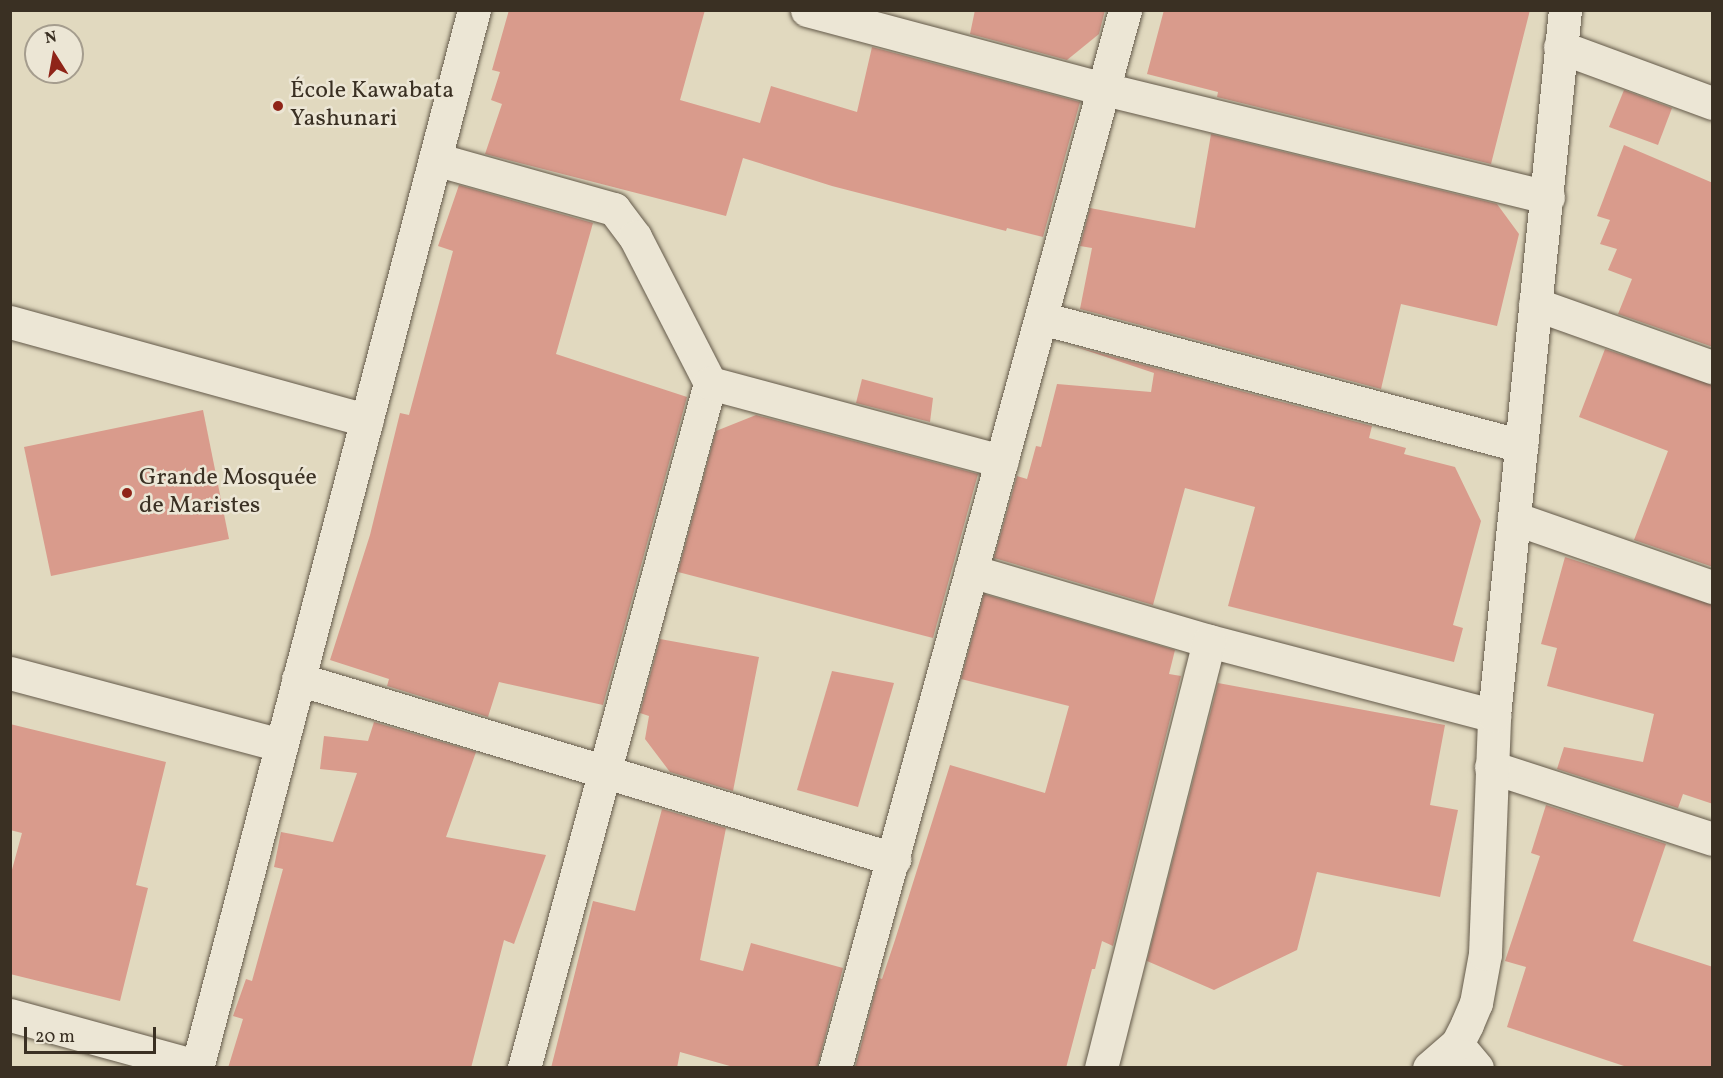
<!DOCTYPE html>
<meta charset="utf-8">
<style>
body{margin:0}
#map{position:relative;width:1723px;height:1078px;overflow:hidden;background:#e1d9bf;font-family:Vollkorn,serif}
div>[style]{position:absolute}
.building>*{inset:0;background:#d99b8c}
.roads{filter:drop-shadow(0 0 2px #645a4a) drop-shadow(0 0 2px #645a4a)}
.minor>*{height:33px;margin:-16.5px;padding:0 16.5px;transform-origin:16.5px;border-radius:16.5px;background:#ece6d5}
.dots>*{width:16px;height:16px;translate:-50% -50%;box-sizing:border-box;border:3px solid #ece6d5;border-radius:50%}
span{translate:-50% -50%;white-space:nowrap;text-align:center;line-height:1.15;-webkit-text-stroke:5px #ece6d5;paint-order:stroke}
.poi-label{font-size:24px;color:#3a3023}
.left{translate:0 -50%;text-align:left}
.frame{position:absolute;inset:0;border:12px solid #3a3023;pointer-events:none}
.north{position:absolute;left:24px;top:24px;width:60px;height:60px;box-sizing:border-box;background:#ece6d5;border:2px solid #a59d8e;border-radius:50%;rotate:349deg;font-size:16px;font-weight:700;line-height:24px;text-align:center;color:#3a3023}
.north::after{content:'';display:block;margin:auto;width:21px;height:27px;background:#8f2418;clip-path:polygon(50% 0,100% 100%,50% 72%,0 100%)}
.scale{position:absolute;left:24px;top:1027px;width:132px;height:27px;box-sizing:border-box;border:3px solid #3a3023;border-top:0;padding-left:8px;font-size:18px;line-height:21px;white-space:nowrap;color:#3a3023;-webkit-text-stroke:4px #ece6d5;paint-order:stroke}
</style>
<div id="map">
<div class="building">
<i style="clip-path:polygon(509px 10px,705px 10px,680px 100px,760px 123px,771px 86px,857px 112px,872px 47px,1080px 102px,1043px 237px,1007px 228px,1006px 231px,832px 186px,743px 158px,726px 216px,485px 154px,502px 104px,491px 100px,500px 72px,492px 70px)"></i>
<i style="clip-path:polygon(975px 10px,1105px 10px,1099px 34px,1067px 60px,970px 34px)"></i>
<i style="clip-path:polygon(1164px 10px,1530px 10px,1491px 164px,1217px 97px,1218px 92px,1147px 74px)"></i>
<i style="clip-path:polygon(1624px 90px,1672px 108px,1658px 145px,1609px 127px)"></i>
<i style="clip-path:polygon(1211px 134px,1497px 204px,1519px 234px,1497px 326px,1401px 304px,1381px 389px,1080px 309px,1092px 248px,1080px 246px,1090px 208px,1195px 228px)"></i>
<i style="clip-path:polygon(1624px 145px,1713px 183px,1713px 347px,1618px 314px,1632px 279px,1608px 270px,1617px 249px,1600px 244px,1610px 220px,1597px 216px)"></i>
<i style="clip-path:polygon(459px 185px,593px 223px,556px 354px,687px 397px,603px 705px,499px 682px,488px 717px,387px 686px,389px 679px,330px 660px,370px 535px,400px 413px,409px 415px,453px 251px,438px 246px)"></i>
<i style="clip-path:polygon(1073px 346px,1372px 426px,1369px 438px,1406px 448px,1404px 454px,1455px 467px,1481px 521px,1453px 625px,1463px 628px,1454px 662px,1228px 606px,1255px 507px,1185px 488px,1153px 605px,994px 558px,1017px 476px,1027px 479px,1036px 446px,1041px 447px,1057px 384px,1151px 392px,1154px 373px)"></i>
<i style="clip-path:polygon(1605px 349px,1713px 385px,1713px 567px,1634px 540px,1668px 451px,1579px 417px)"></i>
<i style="clip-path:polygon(862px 379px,933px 398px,930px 422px,856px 403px)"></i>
<i style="clip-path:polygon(203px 410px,229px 539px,51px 576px,24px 447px)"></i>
<i style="clip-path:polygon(756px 415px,978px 474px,933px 638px,678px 572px,716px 431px)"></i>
<i style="clip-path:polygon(1565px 557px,1713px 605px,1713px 804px,1683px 794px,1678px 808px,1557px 769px,1564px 747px,1643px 762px,1654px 714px,1547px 686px,1557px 648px,1541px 644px)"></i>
<i style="clip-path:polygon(984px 594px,1175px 650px,1169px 674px,1181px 676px,1113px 946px,1102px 941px,1095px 969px,1092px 969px,1066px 1068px,855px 1068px,879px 978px,882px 979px,895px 940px,950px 765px,1045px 793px,1069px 706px,961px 679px)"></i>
<i style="clip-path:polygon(660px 639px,759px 657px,733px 791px,670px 772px,645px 739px,649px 716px,640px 713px)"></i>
<i style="clip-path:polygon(832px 671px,894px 683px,858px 807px,797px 790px)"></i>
<i style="clip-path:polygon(1218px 683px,1445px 725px,1430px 805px,1458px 810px,1440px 897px,1317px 872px,1297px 950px,1214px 990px,1147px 961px)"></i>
<i style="clip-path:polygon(374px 722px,476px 752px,446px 837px,546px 855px,514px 944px,504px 940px,471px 1068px,228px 1068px,243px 1019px,233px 1016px,246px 979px,252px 981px,283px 869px,274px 867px,281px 832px,333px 842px,357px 773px,320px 769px,324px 736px,368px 741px)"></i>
<i style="clip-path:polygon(10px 724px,166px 762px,136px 885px,148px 888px,120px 1001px,10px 974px,10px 877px,22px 833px,10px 830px)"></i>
<i style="clip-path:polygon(1546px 805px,1666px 844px,1633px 941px,1713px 967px,1713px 1068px,1630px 1068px,1507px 1027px,1526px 967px,1505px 961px,1540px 856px,1531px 853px)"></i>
<i style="clip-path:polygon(662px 809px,726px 828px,700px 960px,743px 971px,751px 943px,843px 968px,817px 1068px,737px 1068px,680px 1052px,677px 1068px,551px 1068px,593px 901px,635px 911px)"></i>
</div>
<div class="roads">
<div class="minor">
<i style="left:807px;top:10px;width:307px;rotate:14.9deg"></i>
<i style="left:1104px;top:89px;width:457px;rotate:13.7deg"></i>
<i style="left:1560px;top:47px;width:162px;rotate:20.2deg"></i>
<i style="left:435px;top:159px;width:186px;rotate:15.6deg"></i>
<i style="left:614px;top:209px;width:35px;rotate:53deg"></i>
<i style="left:635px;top:237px;width:164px;rotate:62.8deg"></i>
<i style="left:710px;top:383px;width:710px;rotate:105.19deg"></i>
<i style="left:1535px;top:304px;width:188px;rotate:19.6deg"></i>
<i style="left:1041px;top:318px;width:497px;rotate:14.9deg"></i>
<i style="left:10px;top:322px;width:370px;rotate:15.4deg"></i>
<i style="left:710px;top:383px;width:302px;rotate:15deg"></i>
<i style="left:1514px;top:518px;width:210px;rotate:19.2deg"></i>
<i style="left:971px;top:571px;width:248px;rotate:16.4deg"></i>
<i style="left:1209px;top:641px;width:295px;rotate:14.7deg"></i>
<i style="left:10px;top:673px;width:280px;rotate:14.9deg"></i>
<i style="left:298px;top:679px;width:623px;rotate:16.81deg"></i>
<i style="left:1491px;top:767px;width:232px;rotate:18deg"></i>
<i style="left:10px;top:1015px;width:194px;rotate:15.3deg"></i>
<i style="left:1457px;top:1044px;width:31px;rotate:50deg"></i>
<i style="left:197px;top:1068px;width:1094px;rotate:-75.33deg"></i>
<i style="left:835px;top:1068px;width:1097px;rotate:-74.67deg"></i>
<i style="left:1101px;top:1068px;width:440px;rotate:-75.8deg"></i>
<i style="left:1429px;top:1068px;width:37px;rotate:-41deg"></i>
<i style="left:1457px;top:1044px;width:22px;rotate:-63deg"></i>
<i style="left:1467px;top:1024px;width:23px;rotate:-67deg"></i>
<i style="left:1476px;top:1003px;width:50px;rotate:-79.6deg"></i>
<i style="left:1485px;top:954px;width:238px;rotate:-87.8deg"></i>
<i style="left:1494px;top:716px;width:710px;rotate:-84.26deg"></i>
</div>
</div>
<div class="dots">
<i style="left:278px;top:106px;background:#8f2418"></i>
<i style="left:127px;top:493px;background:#8f2418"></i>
</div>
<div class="poi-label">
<span class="left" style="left:290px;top:106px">École Kawabata<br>Yashunari</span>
<span class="left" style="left:139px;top:493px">Grande Mosquée<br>de Maristes</span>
</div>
<div class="frame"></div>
<div class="north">N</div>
<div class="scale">20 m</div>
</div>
